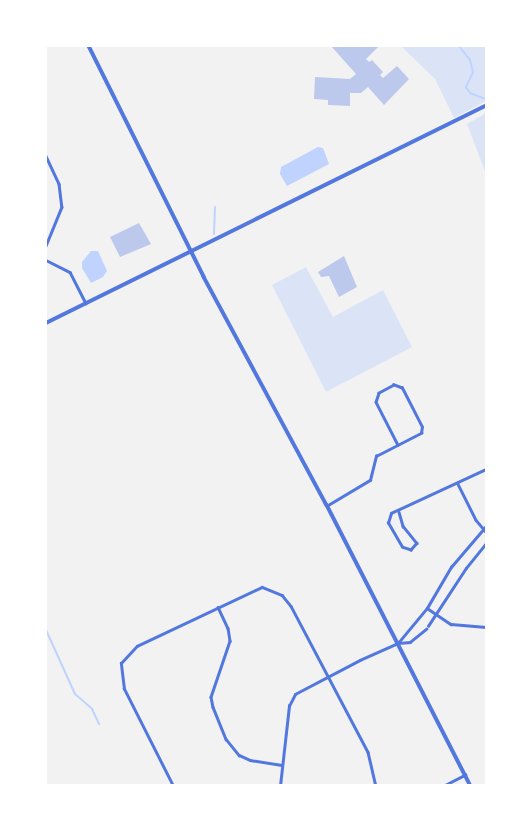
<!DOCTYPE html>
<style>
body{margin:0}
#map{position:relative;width:532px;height:831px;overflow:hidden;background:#f2f2f2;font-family:Roboto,sans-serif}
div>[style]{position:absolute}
.green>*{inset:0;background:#dbe4f7}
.water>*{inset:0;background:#bfd3fe}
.stream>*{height:2px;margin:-1px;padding:0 1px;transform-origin:1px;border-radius:1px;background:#bfd3fe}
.building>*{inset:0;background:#bdc9ec}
.minor>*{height:2.5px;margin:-1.25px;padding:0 1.25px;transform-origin:1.25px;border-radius:1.25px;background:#5277de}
.tertiary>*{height:3.5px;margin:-1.75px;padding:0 1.75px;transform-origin:1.75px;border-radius:1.75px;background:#5277de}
span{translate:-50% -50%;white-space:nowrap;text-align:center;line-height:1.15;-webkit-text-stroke:5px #fff;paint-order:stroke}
.frame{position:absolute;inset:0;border:47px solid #fff;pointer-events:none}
</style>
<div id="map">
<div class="green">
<i style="clip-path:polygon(401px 46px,486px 46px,486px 101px,454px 118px,435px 79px)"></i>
<i style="clip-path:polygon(486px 113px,486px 174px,467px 124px)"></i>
<i style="clip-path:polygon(306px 267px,333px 317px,383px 290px,412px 347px,326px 392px,272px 285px)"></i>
</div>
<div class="water">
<i style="clip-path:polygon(318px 147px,323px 148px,329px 164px,287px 186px,280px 174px,281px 167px)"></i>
<i style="clip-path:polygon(91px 251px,98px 251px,107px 271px,103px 277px,91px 283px,82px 268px,82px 262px)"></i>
</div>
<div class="stream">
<i style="left:459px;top:46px;width:18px;rotate:52deg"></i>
<i style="left:470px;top:60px;width:12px;rotate:76deg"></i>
<i style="left:473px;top:72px;width:17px;rotate:115deg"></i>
<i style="left:466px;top:87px;width:7px;rotate:56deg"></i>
<i style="left:470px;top:93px;width:17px;rotate:21deg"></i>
<i style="left:214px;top:234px;width:27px;rotate:-88deg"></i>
<i style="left:46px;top:630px;width:70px;rotate:65.6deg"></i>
<i style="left:75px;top:694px;width:23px;rotate:41deg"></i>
<i style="left:92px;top:709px;width:17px;rotate:65deg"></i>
</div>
<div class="building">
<i style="clip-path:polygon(331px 46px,379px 46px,366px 59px,369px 62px,372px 60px,383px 72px,380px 75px,383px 78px,397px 66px,409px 79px,384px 105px,368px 87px,361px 93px,350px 93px,350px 106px,328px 105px,328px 100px,314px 99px,315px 77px,350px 79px,356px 74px)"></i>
<i style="clip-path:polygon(139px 223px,151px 244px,120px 257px,110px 237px)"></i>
<i style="clip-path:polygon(344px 256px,357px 287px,339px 297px,329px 276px,321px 277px,318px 272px)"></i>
</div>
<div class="minor">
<i style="left:46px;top:156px;width:31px;rotate:65deg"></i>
<i style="left:59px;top:184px;width:23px;rotate:83deg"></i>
<i style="left:62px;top:207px;width:42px;rotate:112.3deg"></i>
<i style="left:46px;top:260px;width:27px;rotate:27deg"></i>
<i style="left:70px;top:272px;width:35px;rotate:63deg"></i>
<i style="left:458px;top:484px;width:40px;rotate:63.4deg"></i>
<i style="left:476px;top:520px;width:16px;rotate:50deg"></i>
<i style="left:328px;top:505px;width:49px;rotate:-30.8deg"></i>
<i style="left:370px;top:480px;width:25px;rotate:-76deg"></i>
<i style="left:376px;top:456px;width:51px;rotate:-27.1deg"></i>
<i style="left:421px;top:433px;width:6px;rotate:-81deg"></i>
<i style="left:422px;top:427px;width:44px;rotate:-117.1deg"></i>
<i style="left:402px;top:388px;width:9px;rotate:-159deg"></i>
<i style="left:394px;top:385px;width:17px;rotate:152deg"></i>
<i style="left:379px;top:393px;width:9px;rotate:108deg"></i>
<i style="left:376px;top:402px;width:48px;rotate:62.9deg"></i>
<i style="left:399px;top:512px;width:15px;rotate:74deg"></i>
<i style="left:403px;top:526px;width:22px;rotate:51deg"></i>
<i style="left:417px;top:543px;width:9px;rotate:131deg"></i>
<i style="left:411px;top:550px;width:9px;rotate:-162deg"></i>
<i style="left:402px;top:547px;width:28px;rotate:-120deg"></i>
<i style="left:388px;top:523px;width:10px;rotate:-73deg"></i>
<i style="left:391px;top:513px;width:105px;rotate:-24.9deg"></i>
<i style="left:218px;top:607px;width:23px;rotate:65deg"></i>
<i style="left:228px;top:628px;width:13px;rotate:81deg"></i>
<i style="left:230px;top:641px;width:59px;rotate:108.7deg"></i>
<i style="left:211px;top:697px;width:10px;rotate:79deg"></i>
<i style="left:213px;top:707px;width:35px;rotate:68deg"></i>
<i style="left:226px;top:739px;width:21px;rotate:51deg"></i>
<i style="left:239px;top:755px;width:12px;rotate:24deg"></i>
<i style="left:250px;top:760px;width:32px;rotate:9deg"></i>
<i style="left:427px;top:608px;width:29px;rotate:34deg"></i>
<i style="left:451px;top:624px;width:35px;rotate:5deg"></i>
<i style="left:428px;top:626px;width:69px;rotate:-56.8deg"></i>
<i style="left:466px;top:568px;width:32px;rotate:-51deg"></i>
<i style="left:398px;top:643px;width:45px;rotate:-50.4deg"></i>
<i style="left:427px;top:608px;width:48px;rotate:-59.7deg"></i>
<i style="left:451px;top:567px;width:54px;rotate:-49.5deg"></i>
<i style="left:173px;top:786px;width:109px;rotate:-116.8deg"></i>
<i style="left:124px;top:689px;width:26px;rotate:-97deg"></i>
<i style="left:121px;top:663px;width:23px;rotate:-47deg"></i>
<i style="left:137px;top:646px;width:138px;rotate:-25.3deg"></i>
<i style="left:262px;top:587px;width:22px;rotate:22deg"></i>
<i style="left:282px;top:595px;width:14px;rotate:51deg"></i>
<i style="left:291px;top:606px;width:165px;rotate:62.2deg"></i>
<i style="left:368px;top:752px;width:35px;rotate:77deg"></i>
<i style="left:280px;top:786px;width:81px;rotate:-83.6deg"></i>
<i style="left:289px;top:706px;width:13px;rotate:-63deg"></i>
<i style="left:295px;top:694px;width:73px;rotate:-27.6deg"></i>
<i style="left:360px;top:660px;width:42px;rotate:-24.1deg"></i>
<i style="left:398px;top:643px;width:12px;rotate:-5deg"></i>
<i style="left:410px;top:642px;width:21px;rotate:-39deg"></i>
<i style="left:443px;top:786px;width:25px;rotate:-27deg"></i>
</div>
<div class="tertiary">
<i style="left:89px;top:46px;width:258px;rotate:63.5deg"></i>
<i style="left:204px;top:277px;width:259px;rotate:61.7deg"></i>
<i style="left:327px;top:505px;width:316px;rotate:62.9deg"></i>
<i style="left:46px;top:323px;width:491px;rotate:-26.3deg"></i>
</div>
<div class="frame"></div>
</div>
